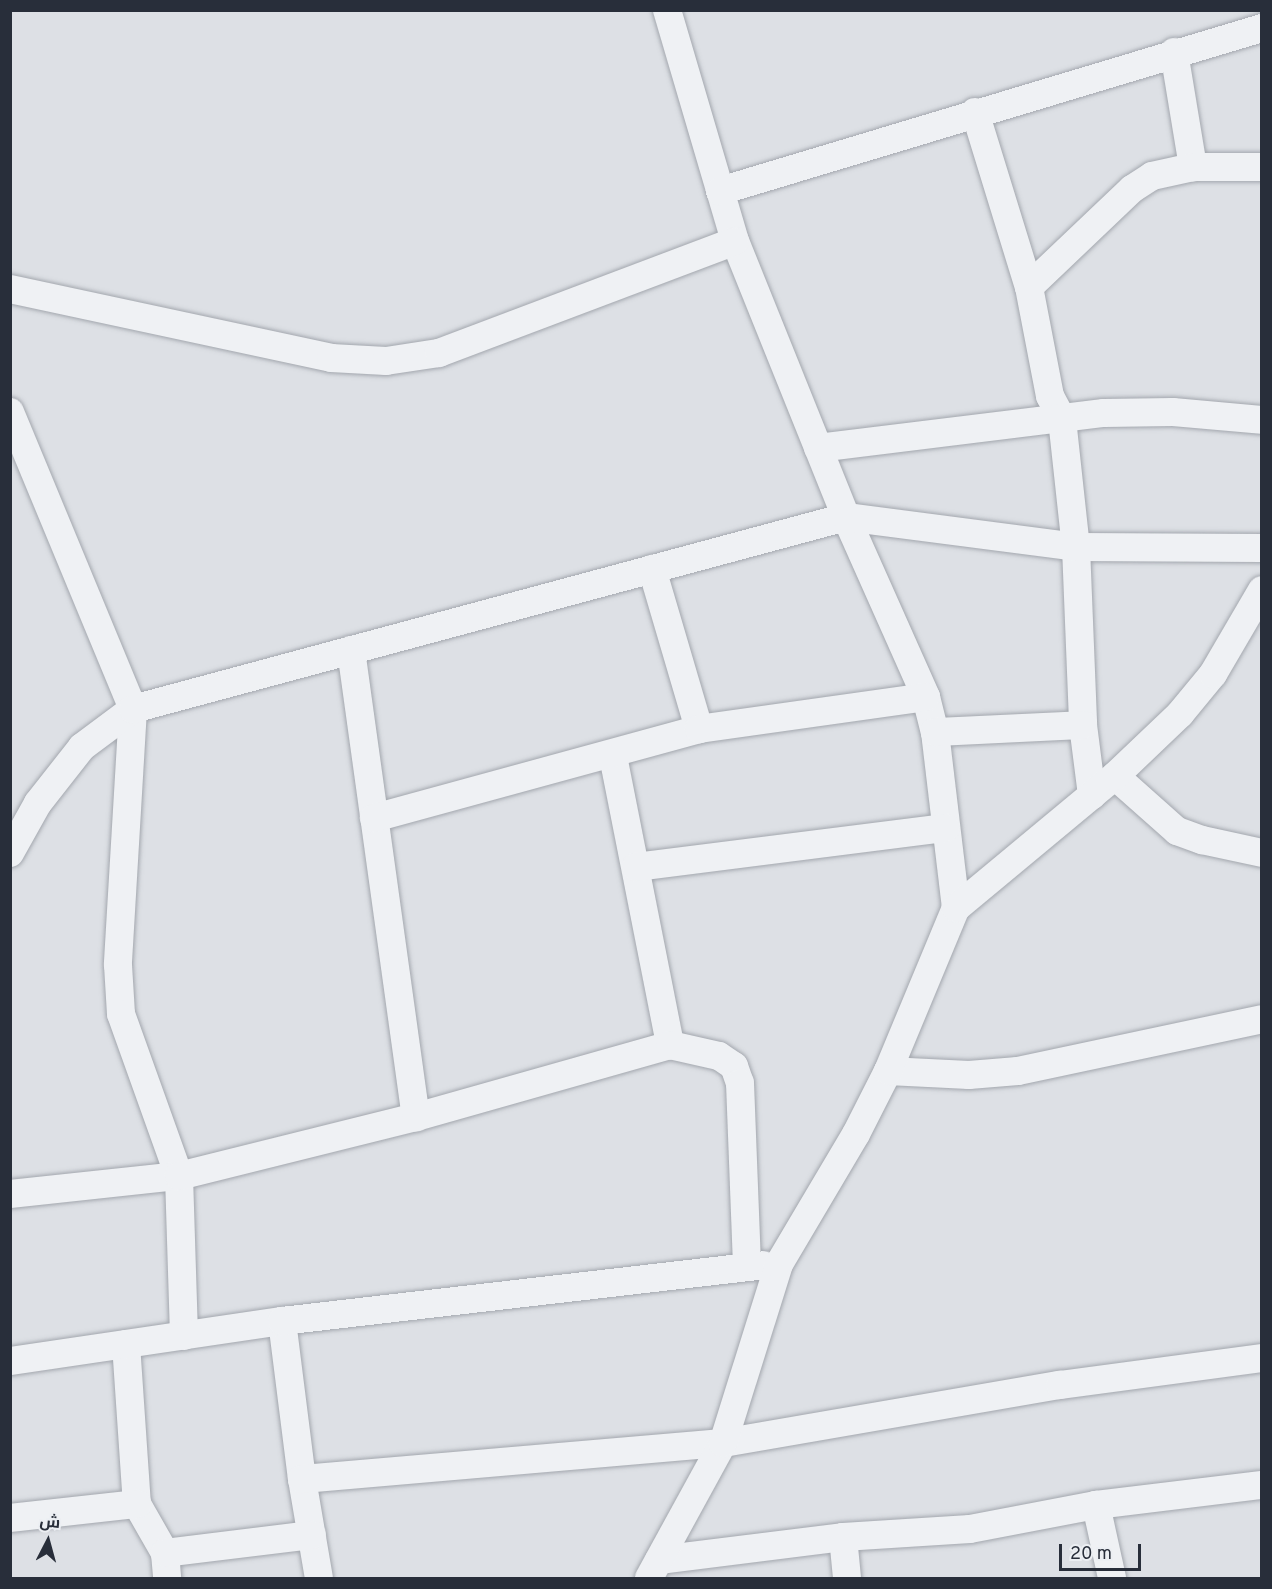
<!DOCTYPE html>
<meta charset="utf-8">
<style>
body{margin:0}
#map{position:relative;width:1272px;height:1589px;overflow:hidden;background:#dde0e5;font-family:Overpass,Cairo,sans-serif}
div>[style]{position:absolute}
.roads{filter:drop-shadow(0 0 2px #a3a7ae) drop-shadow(0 0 2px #a3a7ae)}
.minor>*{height:28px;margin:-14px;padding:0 14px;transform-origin:14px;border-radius:14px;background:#eff1f4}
span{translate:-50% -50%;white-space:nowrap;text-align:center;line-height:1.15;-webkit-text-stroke:5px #eceff3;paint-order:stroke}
.frame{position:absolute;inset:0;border:12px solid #282e3a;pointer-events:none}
.north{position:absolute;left:18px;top:1511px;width:60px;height:60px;-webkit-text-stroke:4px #eceff3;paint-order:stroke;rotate:6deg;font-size:16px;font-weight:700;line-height:24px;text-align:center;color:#282e3a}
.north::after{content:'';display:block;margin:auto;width:21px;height:27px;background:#282e3a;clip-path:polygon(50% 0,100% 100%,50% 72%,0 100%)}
.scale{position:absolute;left:1059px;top:1544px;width:82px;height:27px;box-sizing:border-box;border:3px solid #282e3a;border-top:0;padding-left:8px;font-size:18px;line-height:21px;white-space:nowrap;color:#282e3a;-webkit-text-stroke:4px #eceff3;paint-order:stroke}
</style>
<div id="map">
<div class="roads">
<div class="minor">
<i style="left:667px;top:10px;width:241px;rotate:73.6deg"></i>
<i style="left:735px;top:241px;width:297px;rotate:68.1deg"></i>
<i style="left:846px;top:517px;width:197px;rotate:66deg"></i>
<i style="left:926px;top:697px;width:36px;rotate:76deg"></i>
<i style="left:935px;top:732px;width:177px;rotate:83.2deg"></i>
<i style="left:1174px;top:52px;width:117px;rotate:80.6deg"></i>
<i style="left:975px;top:112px;width:183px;rotate:72.9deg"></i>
<i style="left:1029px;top:287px;width:111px;rotate:79.1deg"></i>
<i style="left:1050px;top:396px;width:26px;rotate:62deg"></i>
<i style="left:1062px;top:419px;width:129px;rotate:83.8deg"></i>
<i style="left:1076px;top:547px;width:178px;rotate:87.7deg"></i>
<i style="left:1083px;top:725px;width:71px;rotate:82.7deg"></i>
<i style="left:720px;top:191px;width:566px;rotate:-16.74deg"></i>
<i style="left:1029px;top:287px;width:142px;rotate:-43.6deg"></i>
<i style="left:1132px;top:189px;width:24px;rotate:-33deg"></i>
<i style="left:1152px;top:176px;width:42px;rotate:-12.4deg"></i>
<i style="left:1193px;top:167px;width:69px"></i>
<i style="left:10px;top:289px;width:328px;rotate:12.1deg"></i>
<i style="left:331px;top:358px;width:55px;rotate:3.1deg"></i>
<i style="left:386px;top:361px;width:54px;rotate:-8.6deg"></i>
<i style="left:439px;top:353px;width:316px;rotate:-20.7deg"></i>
<i style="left:10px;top:412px;width:321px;rotate:67.5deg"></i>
<i style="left:133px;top:709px;width:256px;rotate:93.4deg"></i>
<i style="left:118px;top:965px;width:49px;rotate:86.5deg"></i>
<i style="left:121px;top:1014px;width:172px;rotate:70.3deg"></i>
<i style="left:179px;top:1176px;width:160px;rotate:88.2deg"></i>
<i style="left:818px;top:448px;width:288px;rotate:-7deg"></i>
<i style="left:1104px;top:413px;width:69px;rotate:-0.8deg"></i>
<i style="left:1173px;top:412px;width:89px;rotate:5.1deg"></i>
<i style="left:652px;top:569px;width:167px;rotate:73.6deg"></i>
<i style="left:351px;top:650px;width:472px;rotate:82.1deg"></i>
<i style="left:935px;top:732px;width:148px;rotate:-2.7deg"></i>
<i style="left:613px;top:756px;width:295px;rotate:78.8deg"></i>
<i style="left:1115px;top:776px;width:83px;rotate:41.6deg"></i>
<i style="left:1177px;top:831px;width:27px;rotate:20deg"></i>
<i style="left:1202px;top:840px;width:61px;rotate:12.2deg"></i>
<i style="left:374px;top:818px;width:337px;rotate:-15.3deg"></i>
<i style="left:699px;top:729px;width:229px;rotate:-8deg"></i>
<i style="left:10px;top:853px;width:57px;rotate:-60.8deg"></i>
<i style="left:38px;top:803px;width:71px;rotate:-51.8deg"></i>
<i style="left:82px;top:747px;width:64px;rotate:-36.7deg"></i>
<i style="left:133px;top:709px;width:738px;rotate:-15.07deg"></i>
<i style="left:846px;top:517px;width:232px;rotate:7.4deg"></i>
<i style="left:1076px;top:547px;width:186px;rotate:0.3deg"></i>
<i style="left:636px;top:867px;width:312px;rotate:-7.2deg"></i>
<i style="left:888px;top:1071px;width:81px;rotate:2.8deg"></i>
<i style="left:969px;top:1075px;width:49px;rotate:-4.7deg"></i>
<i style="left:1018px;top:1071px;width:249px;rotate:-12deg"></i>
<i style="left:10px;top:1194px;width:170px;rotate:-6.1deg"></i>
<i style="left:179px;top:1176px;width:244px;rotate:-14deg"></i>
<i style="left:416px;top:1117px;width:264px;rotate:-15.8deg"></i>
<i style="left:670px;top:1045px;width:50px;rotate:12.7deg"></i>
<i style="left:719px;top:1056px;width:18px;rotate:34deg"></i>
<i style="left:734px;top:1066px;width:18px;rotate:71deg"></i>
<i style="left:740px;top:1083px;width:184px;rotate:87.8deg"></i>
<i style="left:282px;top:1321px;width:159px;rotate:82.8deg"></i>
<i style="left:302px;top:1479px;width:100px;rotate:80.3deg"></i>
<i style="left:126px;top:1344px;width:160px;rotate:86.1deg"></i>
<i style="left:137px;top:1504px;width:56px;rotate:60.3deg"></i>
<i style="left:165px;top:1553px;width:25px;rotate:85deg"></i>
<i style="left:10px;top:1361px;width:275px;rotate:-8.4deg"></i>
<i style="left:282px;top:1321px;width:485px;rotate:-6.6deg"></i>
<i style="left:302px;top:1479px;width:423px;rotate:-4.9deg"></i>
<i style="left:723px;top:1443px;width:342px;rotate:-9.8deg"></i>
<i style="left:1060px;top:1385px;width:204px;rotate:-7.6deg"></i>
<i style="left:1096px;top:1505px;width:75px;rotate:77.6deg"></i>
<i style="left:10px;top:1518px;width:128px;rotate:-6.3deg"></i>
<i style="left:843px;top:1537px;width:41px;rotate:84.4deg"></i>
<i style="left:165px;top:1553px;width:148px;rotate:-7deg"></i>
<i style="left:659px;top:1560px;width:185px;rotate:-7.1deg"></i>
<i style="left:843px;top:1537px;width:127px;rotate:-3.6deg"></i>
<i style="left:970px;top:1529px;width:128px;rotate:-10.8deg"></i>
<i style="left:1096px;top:1505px;width:167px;rotate:-6.9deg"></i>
<i style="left:649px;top:1578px;width:154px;rotate:-61.3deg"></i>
<i style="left:723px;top:1443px;width:188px;rotate:-72.6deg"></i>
<i style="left:779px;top:1264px;width:151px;rotate:-59.4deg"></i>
<i style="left:856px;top:1134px;width:71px;rotate:-63.1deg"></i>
<i style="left:888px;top:1071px;width:177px;rotate:-67.4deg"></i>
<i style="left:956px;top:908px;width:207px;rotate:-39.7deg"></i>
<i style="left:1115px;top:776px;width:90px;rotate:-43.6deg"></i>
<i style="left:1180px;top:714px;width:52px;rotate:-50.5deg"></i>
<i style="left:1213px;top:674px;width:97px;rotate:-59.7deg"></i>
</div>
</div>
<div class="frame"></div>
<div class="north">ش</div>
<div class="scale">20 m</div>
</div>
